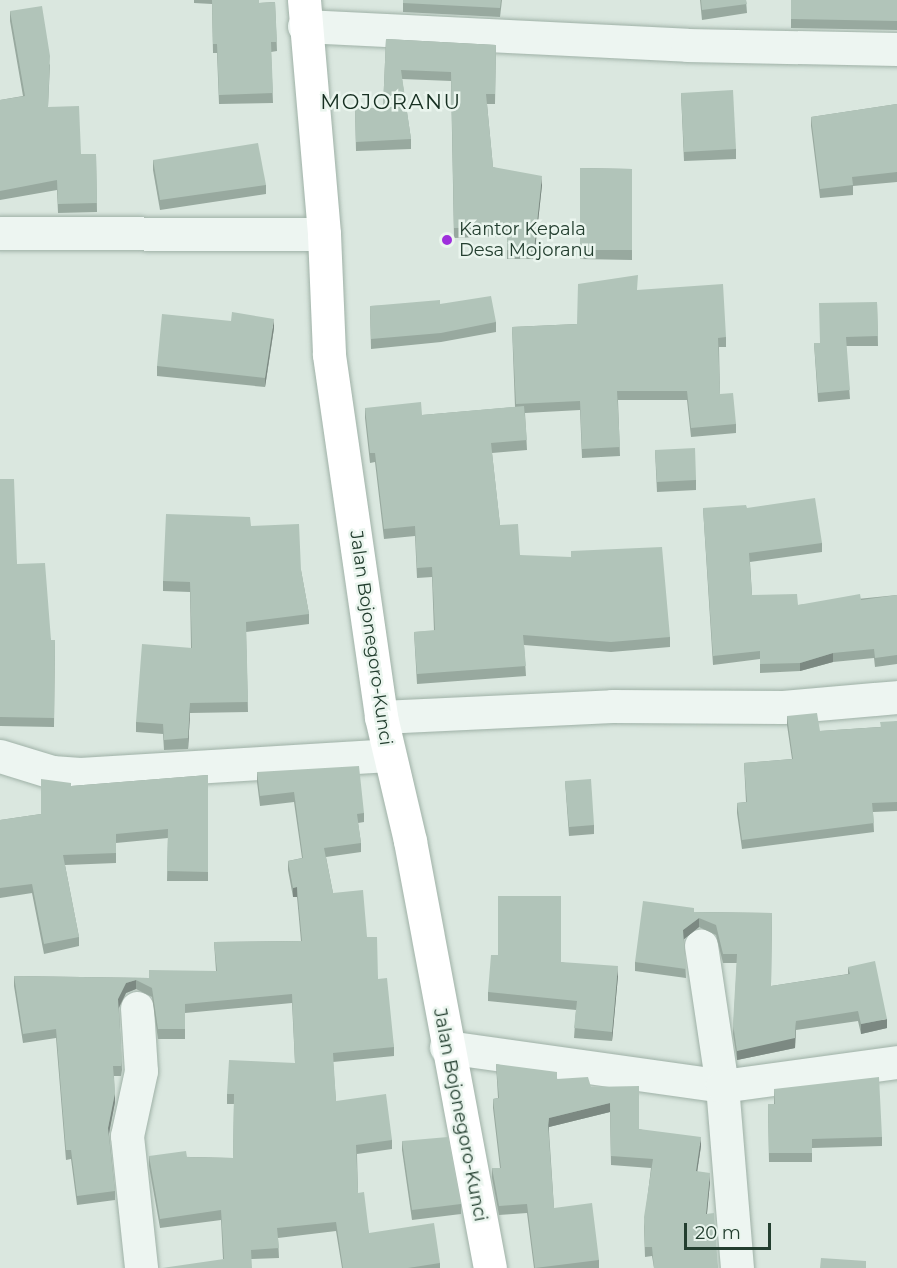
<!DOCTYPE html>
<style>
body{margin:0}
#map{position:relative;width:897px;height:1268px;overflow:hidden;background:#dae7df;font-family:Montserrat,sans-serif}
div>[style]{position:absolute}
.roads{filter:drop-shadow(0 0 2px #9fb1a7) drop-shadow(0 0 2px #9fb1a7)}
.minor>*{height:33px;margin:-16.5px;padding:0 16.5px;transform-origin:16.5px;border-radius:16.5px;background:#edf5f1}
.major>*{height:33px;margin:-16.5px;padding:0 16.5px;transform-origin:16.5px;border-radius:16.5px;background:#fff}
.wall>*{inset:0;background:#98a99f}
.shaded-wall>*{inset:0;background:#7c8982}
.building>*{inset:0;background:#b1c4b9}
.dots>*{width:16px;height:16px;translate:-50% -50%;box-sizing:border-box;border:3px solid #eaf5ee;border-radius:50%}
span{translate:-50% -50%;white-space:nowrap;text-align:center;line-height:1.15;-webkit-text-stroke:5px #eaf5ee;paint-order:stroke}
.poi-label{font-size:18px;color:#233e2f}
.left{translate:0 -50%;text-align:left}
.street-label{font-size:18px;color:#233e2f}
.quarter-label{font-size:21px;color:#162f21;letter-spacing:1.5px}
.scale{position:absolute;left:684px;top:1223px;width:87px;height:27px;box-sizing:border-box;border:3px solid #233e2f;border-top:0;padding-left:8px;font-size:18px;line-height:21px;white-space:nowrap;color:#233e2f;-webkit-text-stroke:4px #eaf5ee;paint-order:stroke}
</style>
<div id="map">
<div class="roads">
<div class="minor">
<i style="left:304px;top:26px;width:383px;rotate:2.8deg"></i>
<i style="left:687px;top:45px;width:210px;rotate:1.1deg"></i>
<i style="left:0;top:233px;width:324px;rotate:0.2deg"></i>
<i style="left:381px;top:717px;width:231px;rotate:-2.7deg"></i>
<i style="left:612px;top:706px;width:171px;rotate:0.3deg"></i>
<i style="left:783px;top:707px;width:114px;rotate:-5deg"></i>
<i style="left:0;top:756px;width:54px;rotate:17.1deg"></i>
<i style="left:52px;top:772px;width:28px;rotate:4deg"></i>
<i style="left:80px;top:774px;width:309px;rotate:-3.5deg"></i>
<i style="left:137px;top:1008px;width:63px;rotate:86.4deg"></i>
<i style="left:141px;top:1071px;width:66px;rotate:102.2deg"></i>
<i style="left:127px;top:1136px;width:133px;rotate:83.9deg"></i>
<i style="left:446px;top:1047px;width:279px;rotate:8deg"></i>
<i style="left:722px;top:1086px;width:142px;rotate:-98.5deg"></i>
<i style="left:737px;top:1268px;width:183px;rotate:-94.7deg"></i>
<i style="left:722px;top:1086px;width:177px;rotate:-7.8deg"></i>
</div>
<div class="major">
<i style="left:304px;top:0;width:235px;rotate:85.1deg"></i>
<i style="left:324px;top:234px;width:121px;rotate:87.6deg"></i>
<i style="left:329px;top:355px;width:366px;rotate:81.8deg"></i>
<i style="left:381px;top:717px;width:127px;rotate:76.8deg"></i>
<i style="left:410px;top:841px;width:434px;rotate:79.4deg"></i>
</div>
</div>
<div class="wall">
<i style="clip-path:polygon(194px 0,259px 0,259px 3px,275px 2px,277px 51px,271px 52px,273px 103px,219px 104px,217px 53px,213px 53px,212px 4px,194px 3px)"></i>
<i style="clip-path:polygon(403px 0,502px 0,500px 17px,403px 12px)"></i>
<i style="clip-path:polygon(700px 0,746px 0,747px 13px,702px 20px)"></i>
<i style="clip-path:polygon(791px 0,897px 0,897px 30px,791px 28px)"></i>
<i style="clip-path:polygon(10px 11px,50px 65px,48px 107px,81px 154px,96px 154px,97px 212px,58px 213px,57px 190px,0 200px,0 100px,23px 96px,10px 21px)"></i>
<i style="clip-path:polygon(386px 39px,496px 45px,495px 104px,487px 104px,493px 167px,542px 185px,534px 259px,507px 259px,507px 236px,454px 238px,451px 81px,402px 79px,411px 139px,411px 149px,356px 151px,355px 108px,383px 108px)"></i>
<i style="clip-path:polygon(681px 93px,736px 149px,736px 159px,684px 161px)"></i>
<i style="clip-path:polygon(897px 104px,897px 182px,853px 186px,853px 195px,820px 198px,811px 126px,811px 117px)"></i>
<i style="clip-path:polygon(153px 160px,266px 185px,266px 194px,160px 210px,153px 170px)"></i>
<i style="clip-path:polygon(580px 168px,632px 169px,632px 260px,580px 259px)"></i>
<i style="clip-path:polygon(638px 290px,726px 337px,726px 347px,719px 347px,720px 394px,736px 424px,736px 433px,691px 437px,687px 400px,618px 400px,620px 456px,582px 458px,580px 410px,525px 413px,527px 450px,492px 453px,500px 525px,520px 555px,670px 637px,670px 647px,611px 652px,524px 645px,526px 676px,417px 684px,414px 632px,434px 631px,432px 577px,417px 578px,415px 536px,384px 539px,375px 462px,370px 463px,365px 418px,365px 408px,422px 415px,515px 407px,512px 327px,577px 324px)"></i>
<i style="clip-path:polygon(877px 302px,878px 346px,846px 346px,850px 399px,818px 402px,814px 343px,820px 343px)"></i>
<i style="clip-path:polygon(440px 304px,496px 322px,496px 332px,441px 342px,371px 349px,370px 306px)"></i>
<i style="clip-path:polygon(274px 328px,265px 387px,157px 376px,157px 366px)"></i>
<i style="clip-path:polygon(655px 450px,696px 480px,696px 490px,657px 492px)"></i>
<i style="clip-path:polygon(0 479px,17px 564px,51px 640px,55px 640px,54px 727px,0 726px)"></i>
<i style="clip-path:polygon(703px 508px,747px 508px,822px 543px,822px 552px,750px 562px,752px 595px,798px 605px,897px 595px,897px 664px,875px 667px,874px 658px,833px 662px,800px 671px,760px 673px,760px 659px,713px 665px)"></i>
<i style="clip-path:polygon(251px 526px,301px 570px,309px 614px,309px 624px,246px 632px,248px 712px,190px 713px,188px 749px,164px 750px,163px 734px,136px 732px,136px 722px,191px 648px,190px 592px,163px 591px,163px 581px)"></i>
<i style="clip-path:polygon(787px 716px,820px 731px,880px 727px,897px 721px,897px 811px,873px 812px,874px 832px,742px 849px,737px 813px,737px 803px,746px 802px,744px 763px,792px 759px,787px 725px)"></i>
<i style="clip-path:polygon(257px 772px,364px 813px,364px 822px,358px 823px,361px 843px,361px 852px,326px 857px,333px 893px,367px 937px,378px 979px,394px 1047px,394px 1056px,333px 1062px,336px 1101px,392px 1140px,392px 1149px,357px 1154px,358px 1193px,369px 1233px,440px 1263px,440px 1268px,342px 1268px,336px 1231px,278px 1238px,279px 1258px,252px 1259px,223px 1259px,221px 1220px,160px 1228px,149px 1166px,149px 1156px,233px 1158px,234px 1104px,227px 1104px,227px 1094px,295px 1063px,292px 1003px,185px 1013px,185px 1039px,158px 1039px,152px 997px,136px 989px,126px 993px,119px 1008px,122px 1070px,121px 1076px,114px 1076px,115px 1102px,109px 1134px,115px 1191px,115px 1200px,77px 1205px,71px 1159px,66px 1160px,56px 1038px,23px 1043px,14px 986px,14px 976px,149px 978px,216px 971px,214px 942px,301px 941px,297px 897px,293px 897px,288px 870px,288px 861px,302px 858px,294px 802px,260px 806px,257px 782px)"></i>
<i style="clip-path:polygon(208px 775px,208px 881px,167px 881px,168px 838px,116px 843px,116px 863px,65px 865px,79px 937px,79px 946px,44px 954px,32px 893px,0 898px,0 820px,41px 814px,71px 786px)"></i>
<i style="clip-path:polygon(565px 781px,594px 825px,594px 834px,569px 836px)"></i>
<i style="clip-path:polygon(694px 912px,772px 913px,771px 986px,848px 974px,848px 967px,887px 1028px,861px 1034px,858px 1021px,796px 1030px,795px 1048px,737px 1060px,733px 1034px,737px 963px,723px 963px,716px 935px,699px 927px,684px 939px,686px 978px,635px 971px,635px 962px)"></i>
<i style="clip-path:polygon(561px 962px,618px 976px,612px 1041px,574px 1038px,576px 1010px,488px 1001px,488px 992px)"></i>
<i style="clip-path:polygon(496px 1064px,591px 1087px,639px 1129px,701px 1146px,697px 1171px,710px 1182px,707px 1214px,718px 1268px,654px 1268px,652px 1256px,645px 1257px,644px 1226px,651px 1168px,611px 1165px,610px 1112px,549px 1127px,549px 1131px,554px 1208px,599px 1260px,599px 1268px,534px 1268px,527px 1213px,499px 1215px,492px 1178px,492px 1168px,500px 1168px,493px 1108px,493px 1099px,498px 1098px)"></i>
<i style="clip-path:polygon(774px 1089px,882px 1137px,882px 1146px,812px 1148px,812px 1162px,769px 1162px,768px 1104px,774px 1104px)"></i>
<i style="clip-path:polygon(402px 1141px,461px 1204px,461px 1214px,412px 1220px,402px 1150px)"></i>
</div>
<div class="shaded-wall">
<i style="clip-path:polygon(542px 176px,542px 185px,534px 259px,534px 250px)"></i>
<i style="clip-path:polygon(274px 319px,274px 328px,265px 387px,265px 378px)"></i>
<i style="clip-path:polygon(833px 653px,833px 662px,800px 671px,800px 663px)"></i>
<i style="clip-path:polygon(190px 703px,190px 713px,188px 749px,188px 738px)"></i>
<i style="clip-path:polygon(297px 887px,297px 897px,293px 897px,293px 888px)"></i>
<i style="clip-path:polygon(699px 918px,699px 927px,683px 940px,683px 930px)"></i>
<i style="clip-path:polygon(618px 966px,618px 976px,612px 1041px,612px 1032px)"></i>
<i style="clip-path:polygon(136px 980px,136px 989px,126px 993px,118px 1009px,118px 999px,126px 983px)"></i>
<i style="clip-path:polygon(887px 1019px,887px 1028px,861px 1034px,861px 1024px)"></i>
<i style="clip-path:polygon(796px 1021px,795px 1048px,737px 1060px,737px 1051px)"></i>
<i style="clip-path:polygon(115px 1093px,115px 1102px,108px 1138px,108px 1128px)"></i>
<i style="clip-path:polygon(610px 1103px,610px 1112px,549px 1127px,548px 1134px,549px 1118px)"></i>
<i style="clip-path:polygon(701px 1137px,701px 1146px,696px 1180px,696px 1171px)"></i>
<i style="clip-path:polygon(710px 1173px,710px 1182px,706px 1223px,706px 1214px)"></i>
</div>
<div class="building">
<i style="clip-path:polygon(212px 0,259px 0,259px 3px,275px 2px,277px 42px,271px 42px,273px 93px,219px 95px,217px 44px,213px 44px)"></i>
<i style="clip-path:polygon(403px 0,501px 0,500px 8px,403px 3px)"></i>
<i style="clip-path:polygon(701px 0,746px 0,747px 4px,702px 10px)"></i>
<i style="clip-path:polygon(791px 0,897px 0,897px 21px,791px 19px)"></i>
<i style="clip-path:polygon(42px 6px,50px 56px,48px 107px,79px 106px,81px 154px,96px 154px,97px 203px,58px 204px,57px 180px,0 191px,0 100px,25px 96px,10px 11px)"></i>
<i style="clip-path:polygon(386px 39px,496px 45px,495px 94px,486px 94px,493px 167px,542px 176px,534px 250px,507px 250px,507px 227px,454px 228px,451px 72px,401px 70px,411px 139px,356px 142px,355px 108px,383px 108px)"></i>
<i style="clip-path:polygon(733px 90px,736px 149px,684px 152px,681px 93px)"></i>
<i style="clip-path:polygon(897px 104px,897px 172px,852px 177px,853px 185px,820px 189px,811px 117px)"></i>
<i style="clip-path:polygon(258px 143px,266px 185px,160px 200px,153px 160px)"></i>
<i style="clip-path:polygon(580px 168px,632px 169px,632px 250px,580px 250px)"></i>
<i style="clip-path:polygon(638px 275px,637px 290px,723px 284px,726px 337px,718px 338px,720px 394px,733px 393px,736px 424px,691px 428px,687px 391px,617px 391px,620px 447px,582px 449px,580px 401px,516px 404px,512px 327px,577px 324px,578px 284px)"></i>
<i style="clip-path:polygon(491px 296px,496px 322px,441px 333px,371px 339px,370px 306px,440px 300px,440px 304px)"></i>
<i style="clip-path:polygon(877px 302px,878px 336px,846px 337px,850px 390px,818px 393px,814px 343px,820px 343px,819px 303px)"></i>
<i style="clip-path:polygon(232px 312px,274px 319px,265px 378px,157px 366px,162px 314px,231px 321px)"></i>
<i style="clip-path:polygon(421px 402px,422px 415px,524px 406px,527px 440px,491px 443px,500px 525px,518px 524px,520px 555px,571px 557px,571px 551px,662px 547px,670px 637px,611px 642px,523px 635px,526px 666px,417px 674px,414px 632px,435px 630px,432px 567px,417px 568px,415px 526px,384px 529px,375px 453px,370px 453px,365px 408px)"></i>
<i style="clip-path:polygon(695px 448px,696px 480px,657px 482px,655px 450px)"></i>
<i style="clip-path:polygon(0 479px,14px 479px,17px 564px,45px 563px,51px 640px,55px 640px,54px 718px,0 717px)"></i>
<i style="clip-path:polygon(815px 498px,822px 543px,749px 553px,752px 595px,797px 594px,798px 605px,860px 594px,861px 600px,897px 595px,897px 655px,875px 658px,874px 649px,833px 653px,800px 663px,760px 664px,760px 651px,713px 656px,703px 508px,746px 505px,747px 508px)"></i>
<i style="clip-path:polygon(166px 514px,250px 517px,251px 526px,299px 524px,301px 570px,309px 614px,246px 622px,248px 702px,190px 703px,188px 738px,164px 740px,163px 724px,136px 722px,142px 644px,192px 648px,190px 582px,163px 581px)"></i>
<i style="clip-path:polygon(817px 713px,820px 731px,881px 727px,880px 722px,897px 721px,897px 802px,872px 803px,874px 823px,742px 840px,737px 803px,747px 802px,744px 763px,793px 759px,787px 716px)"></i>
<i style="clip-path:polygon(359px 766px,364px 813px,357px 814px,361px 843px,324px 848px,333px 893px,363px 890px,367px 937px,377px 937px,378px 979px,387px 978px,394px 1047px,333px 1053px,336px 1101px,386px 1094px,392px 1140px,356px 1145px,358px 1193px,364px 1192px,369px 1233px,434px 1223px,440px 1263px,408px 1268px,343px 1268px,336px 1222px,277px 1228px,279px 1248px,251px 1250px,252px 1268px,162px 1268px,224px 1259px,221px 1210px,160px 1219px,149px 1156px,186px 1151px,187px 1157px,233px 1158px,234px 1094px,227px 1094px,229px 1060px,295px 1063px,292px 994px,185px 1004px,185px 1029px,158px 1029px,152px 988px,136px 980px,126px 983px,118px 999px,122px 1060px,121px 1066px,113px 1066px,115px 1093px,108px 1128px,115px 1191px,77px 1196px,71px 1150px,66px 1150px,56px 1029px,23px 1034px,14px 976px,149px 978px,149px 970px,217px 971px,214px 942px,302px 941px,297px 887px,293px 888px,288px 861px,303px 858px,294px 792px,260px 796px,257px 772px)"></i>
<i style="clip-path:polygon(208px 775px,208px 872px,167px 871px,168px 829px,116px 834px,116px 853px,63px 855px,79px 937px,44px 944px,32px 884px,0 888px,0 820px,41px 814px,41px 779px,71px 783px,71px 786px)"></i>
<i style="clip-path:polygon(591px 779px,594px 825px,569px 827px,565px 781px)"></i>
<i style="clip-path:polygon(498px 896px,561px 896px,561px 962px,618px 966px,612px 1032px,574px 1028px,577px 1001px,488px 992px,491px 955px,498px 955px)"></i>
<i style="clip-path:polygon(643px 901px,694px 908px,694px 912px,772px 913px,771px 986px,850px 974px,848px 967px,875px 961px,887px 1019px,861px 1024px,858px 1011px,796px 1021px,795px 1038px,737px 1051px,733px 1024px,737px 954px,723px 954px,716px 925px,699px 918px,683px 930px,686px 969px,635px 962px)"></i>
<i style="clip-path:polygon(496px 1064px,557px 1072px,557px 1079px,588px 1077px,591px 1087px,639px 1086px,639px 1129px,701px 1137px,696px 1171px,710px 1173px,706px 1214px,714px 1213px,718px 1268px,654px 1268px,652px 1247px,645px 1247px,644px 1217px,653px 1159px,611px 1156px,610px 1103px,549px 1118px,548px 1125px,554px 1208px,592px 1203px,599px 1260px,535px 1268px,527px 1204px,499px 1206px,492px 1168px,501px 1168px,493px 1099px,499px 1098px)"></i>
<i style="clip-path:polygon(879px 1077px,882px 1137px,812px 1139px,812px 1153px,769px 1153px,768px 1104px,775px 1104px,774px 1089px)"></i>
<i style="clip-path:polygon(448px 1137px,461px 1204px,412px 1210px,402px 1141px)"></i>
<i style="clip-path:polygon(821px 1258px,866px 1261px,866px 1268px,820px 1268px)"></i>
</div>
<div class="dots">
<i style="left:447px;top:240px;background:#9e2fdc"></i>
</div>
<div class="poi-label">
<span class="left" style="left:459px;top:240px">Kantor Kepala<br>Desa Mojoranu</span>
</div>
<div class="street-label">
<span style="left:371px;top:638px;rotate:82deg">Jalan Bojonegoro-Kunci</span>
<span style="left:460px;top:1115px;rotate:79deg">Jalan Bojonegoro-Kunci</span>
</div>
<div class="quarter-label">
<span style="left:391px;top:102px">MOJORANU</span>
</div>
<div class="scale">20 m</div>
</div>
